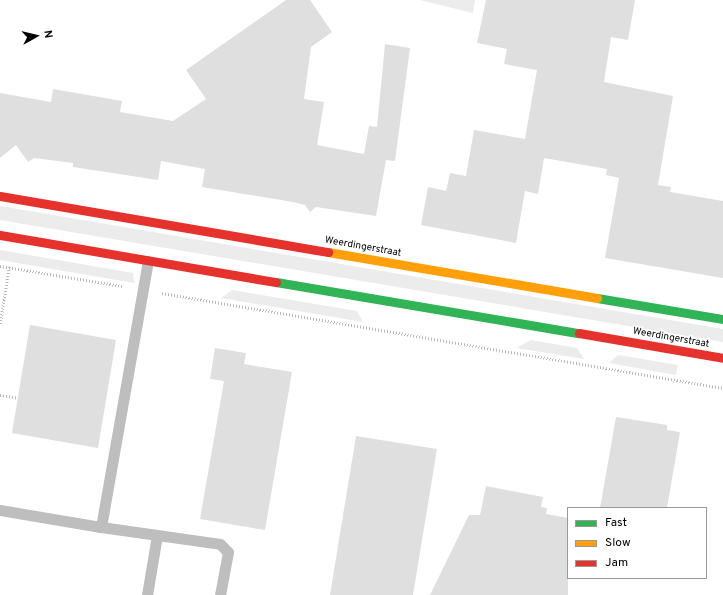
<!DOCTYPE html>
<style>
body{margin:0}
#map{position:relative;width:723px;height:595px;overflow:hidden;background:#fff;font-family:Overpass,sans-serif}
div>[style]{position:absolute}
.green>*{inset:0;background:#ececec}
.building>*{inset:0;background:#dfdfdf}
.path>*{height:2.5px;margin-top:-1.25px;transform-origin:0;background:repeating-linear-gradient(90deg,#b9b9b9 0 1px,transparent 0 3px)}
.lane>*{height:11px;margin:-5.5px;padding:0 5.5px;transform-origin:5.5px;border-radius:5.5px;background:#bebebe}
.fast>*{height:9px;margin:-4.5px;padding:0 4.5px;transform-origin:4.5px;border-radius:4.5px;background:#30b455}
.slow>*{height:9px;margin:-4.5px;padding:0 4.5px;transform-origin:4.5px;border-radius:4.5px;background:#ff9f0a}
.jam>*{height:9px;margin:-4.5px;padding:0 4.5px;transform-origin:4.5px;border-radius:4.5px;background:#e5322d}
span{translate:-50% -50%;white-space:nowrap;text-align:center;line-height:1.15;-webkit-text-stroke:3px #fff;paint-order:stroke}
.street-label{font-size:10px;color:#000}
.legend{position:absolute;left:567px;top:507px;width:140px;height:72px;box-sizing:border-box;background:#fff;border:1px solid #999;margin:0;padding:5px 7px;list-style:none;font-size:12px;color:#000}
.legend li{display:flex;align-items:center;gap:8px;height:20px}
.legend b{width:20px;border:1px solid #999}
.north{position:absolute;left:16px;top:16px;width:40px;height:40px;-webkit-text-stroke:3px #fff;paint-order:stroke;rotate:82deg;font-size:11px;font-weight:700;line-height:16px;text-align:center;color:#000}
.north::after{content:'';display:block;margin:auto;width:14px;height:18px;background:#000;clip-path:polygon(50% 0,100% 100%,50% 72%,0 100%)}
</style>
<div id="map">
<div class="green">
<i style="clip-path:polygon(420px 0,475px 0,473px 13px)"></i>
<i style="clip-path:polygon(0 206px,723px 329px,723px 342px,0 220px)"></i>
<i style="clip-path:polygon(0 250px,133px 273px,134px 283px,0 260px)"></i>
<i style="clip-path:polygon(232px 290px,357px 311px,363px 322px,221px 298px)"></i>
<i style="clip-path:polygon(531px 340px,577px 348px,584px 359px,516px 348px)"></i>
<i style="clip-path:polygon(618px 355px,678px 365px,676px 375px,609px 363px)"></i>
</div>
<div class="building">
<i style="clip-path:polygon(286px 0,310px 0,332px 32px,311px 47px,304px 99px,324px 102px,317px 145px,364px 154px,369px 126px,377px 127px,385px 44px,410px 48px,395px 161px,386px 160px,376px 216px,316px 207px,310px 212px,305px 205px,293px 202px,202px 187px,205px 169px,161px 161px,158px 180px,73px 167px,73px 163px,34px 158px,28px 162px,16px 145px,0 158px,0 93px,51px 102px,53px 89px,122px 101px,120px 112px,173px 121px,206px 99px,186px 70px)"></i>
<i style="clip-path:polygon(486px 0,635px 0,628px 40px,611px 37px,604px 82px,673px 96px,658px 185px,671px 187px,670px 192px,723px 201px,723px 278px,605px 258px,619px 178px,606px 175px,607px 169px,544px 158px,538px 194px,525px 191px,516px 243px,421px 225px,428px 187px,446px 191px,450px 173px,466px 176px,474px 130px,525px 139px,537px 70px,504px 64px,507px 49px,477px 43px)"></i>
<i style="clip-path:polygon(30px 325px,116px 340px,98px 448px,12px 433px)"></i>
<i style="clip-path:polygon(215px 348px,246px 353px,244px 364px,292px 372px,265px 530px,200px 519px,224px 381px,210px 379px)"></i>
<i style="clip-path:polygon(616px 417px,667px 425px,667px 430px,680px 432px,667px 508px,600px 508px)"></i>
<i style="clip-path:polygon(356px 436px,437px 449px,413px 595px,330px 595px)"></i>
<i style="clip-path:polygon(486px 486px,543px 497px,541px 507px,547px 508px,546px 514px,568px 518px,568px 595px,430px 595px,469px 515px,480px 515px)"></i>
</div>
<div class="path">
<i style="left:0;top:266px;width:124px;rotate:9.3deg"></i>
<i style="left:162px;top:293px;width:569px;rotate:9.61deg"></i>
<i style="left:0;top:324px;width:58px;rotate:-81deg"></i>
<i style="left:0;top:395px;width:18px;rotate:9deg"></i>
</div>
<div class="lane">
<i style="left:0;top:510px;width:102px;rotate:9.6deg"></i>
<i style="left:101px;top:527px;width:270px;rotate:-80deg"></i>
<i style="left:101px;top:527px;width:120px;rotate:8.1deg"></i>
<i style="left:220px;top:544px;width:11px;rotate:45deg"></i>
<i style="left:228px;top:552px;width:44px;rotate:100.5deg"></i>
<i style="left:147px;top:595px;width:61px;rotate:-80.5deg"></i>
</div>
<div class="fast">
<i style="left:276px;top:282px;width:307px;rotate:9.6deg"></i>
<i style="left:597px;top:298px;width:128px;rotate:9.5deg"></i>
</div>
<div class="slow">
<i style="left:328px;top:252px;width:273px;rotate:9.7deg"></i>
</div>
<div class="jam">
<i style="left:0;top:196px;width:333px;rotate:9.7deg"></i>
<i style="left:0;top:235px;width:280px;rotate:9.7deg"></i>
<i style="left:579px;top:333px;width:146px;rotate:9.8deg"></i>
</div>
<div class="street-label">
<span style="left:363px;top:247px;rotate:10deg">Weerdingerstraat</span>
<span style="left:671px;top:338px;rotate:10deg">Weerdingerstraat</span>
</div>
<ul class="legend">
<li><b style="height:5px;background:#30b455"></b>Fast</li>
<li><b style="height:5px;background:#ff9f0a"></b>Slow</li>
<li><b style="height:5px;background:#e5322d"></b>Jam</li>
</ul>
<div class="north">N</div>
</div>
